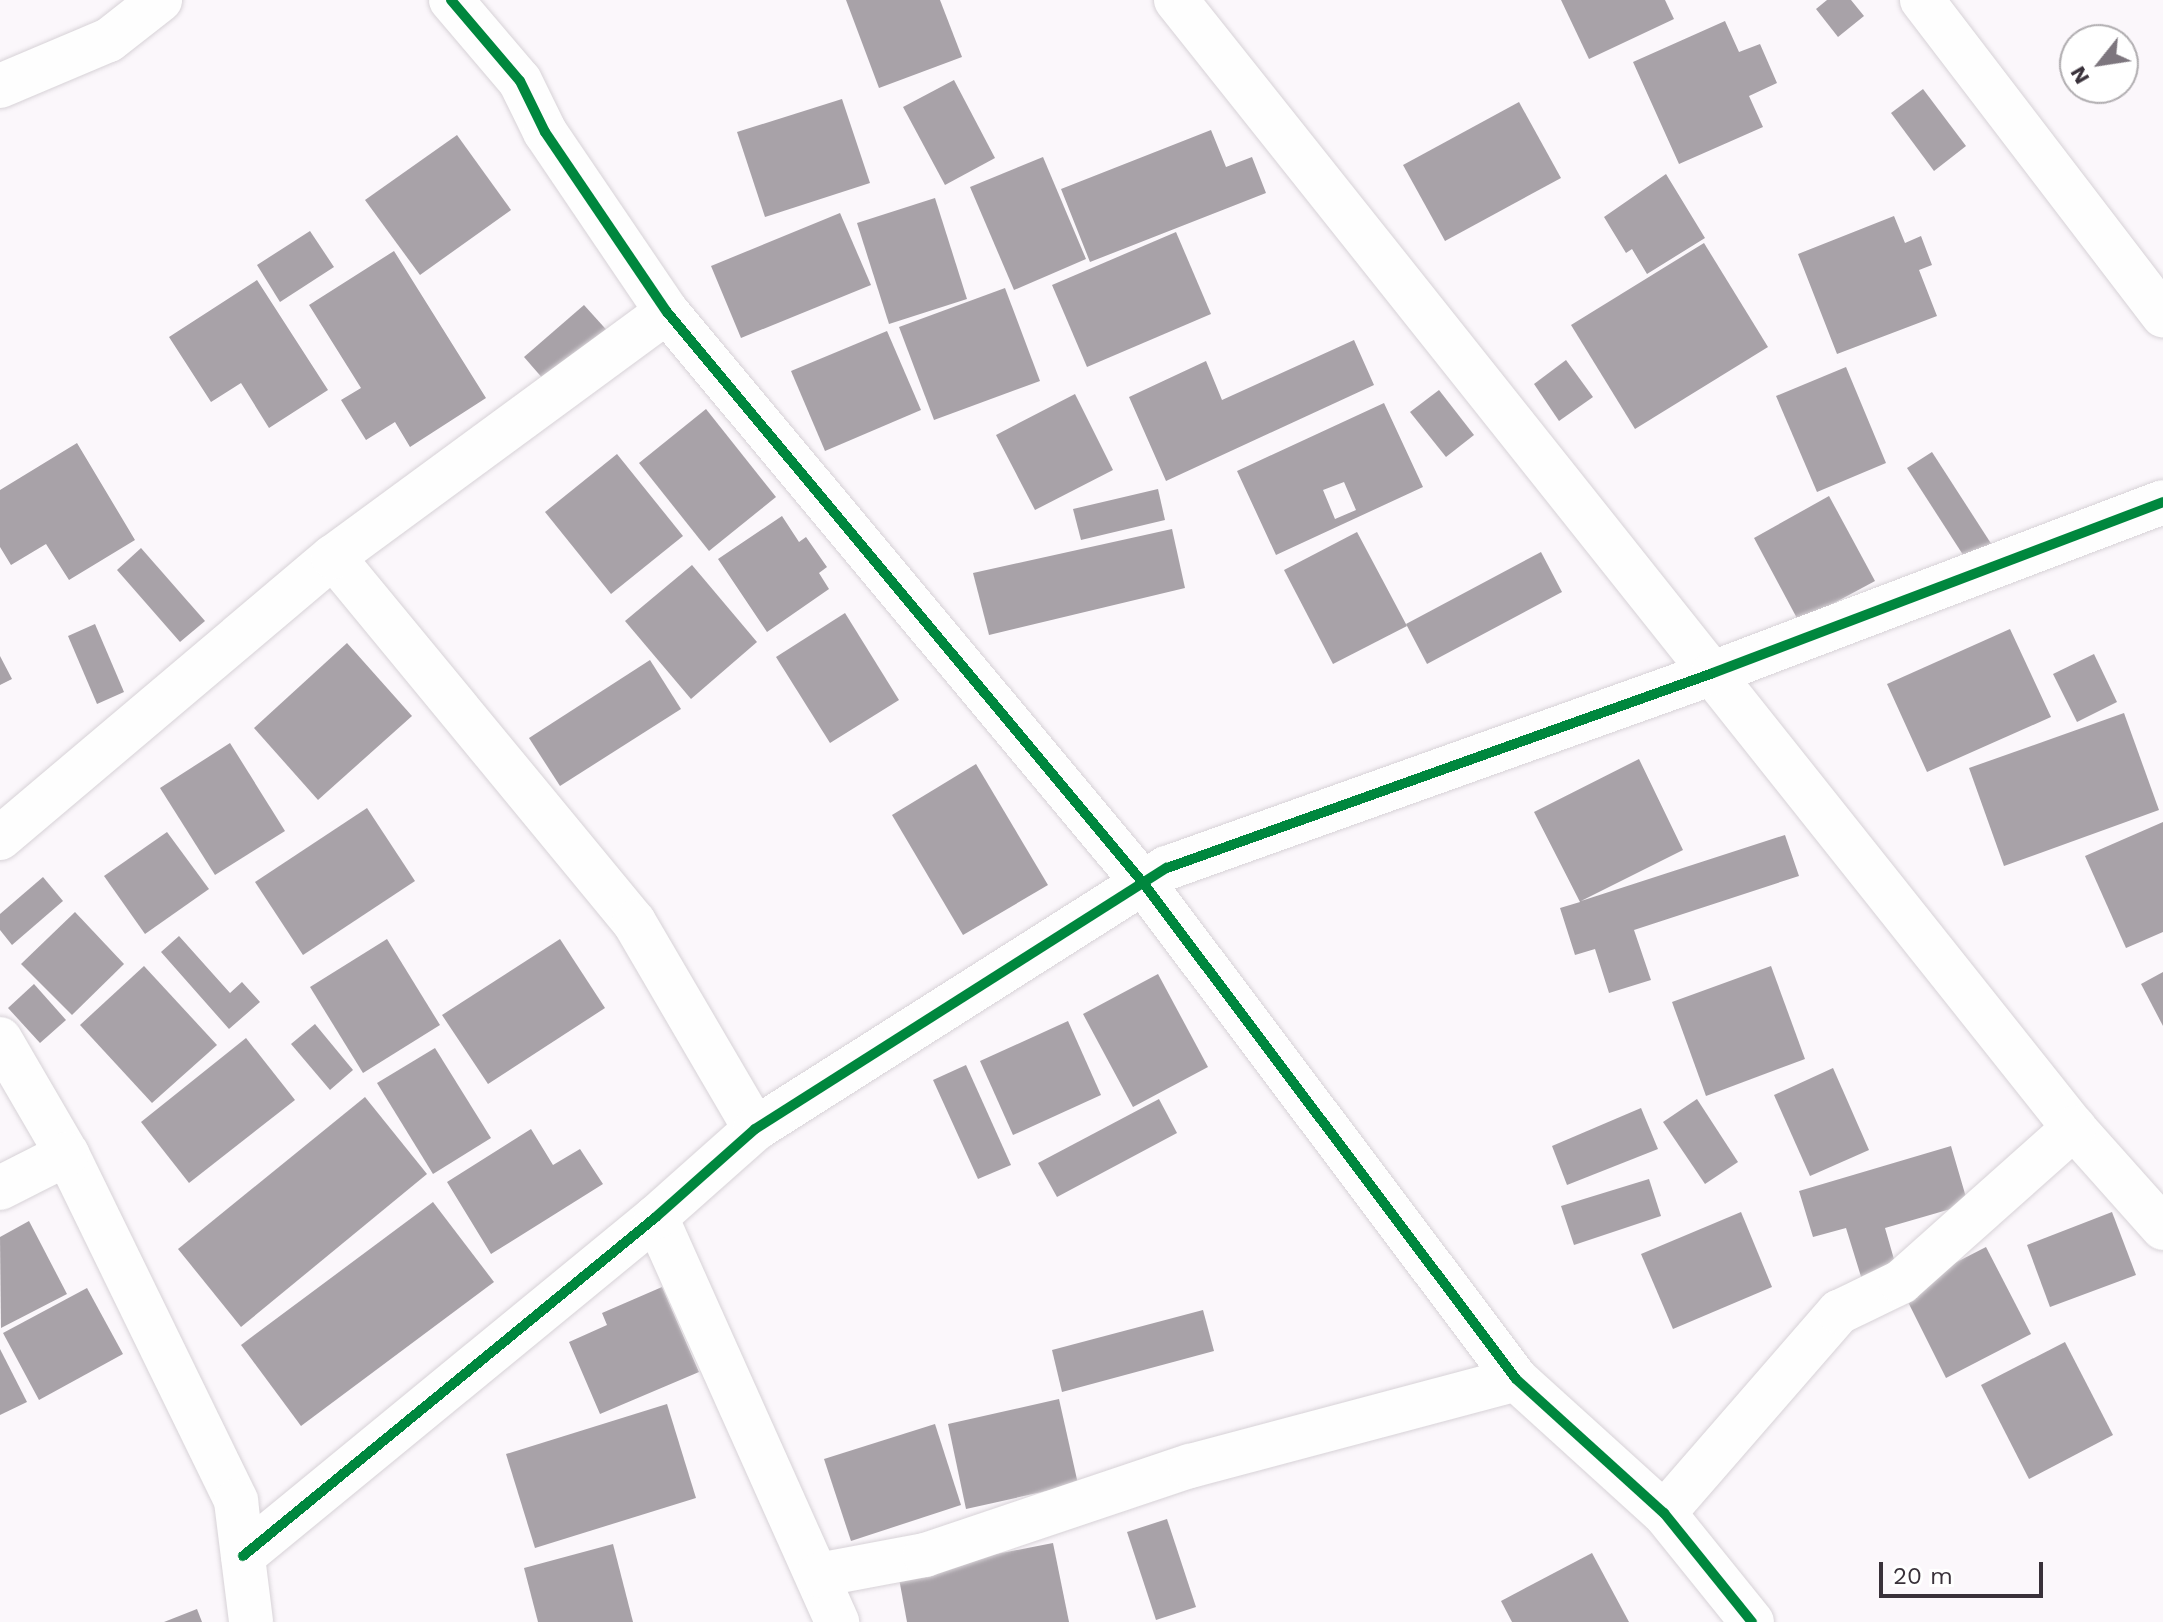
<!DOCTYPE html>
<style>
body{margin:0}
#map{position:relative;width:2163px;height:1622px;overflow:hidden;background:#fbf7fb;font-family:"Work Sans",sans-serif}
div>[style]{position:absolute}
.building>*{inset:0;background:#a8a2a8}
.roads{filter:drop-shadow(0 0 2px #d7d2d7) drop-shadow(0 0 2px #d7d2d7)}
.minor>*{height:44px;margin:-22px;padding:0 22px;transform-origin:22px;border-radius:22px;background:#fefefe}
.cycleway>*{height:10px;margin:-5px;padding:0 5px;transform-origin:5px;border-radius:5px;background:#00873e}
span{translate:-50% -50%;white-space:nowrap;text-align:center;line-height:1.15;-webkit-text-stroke:8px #fff;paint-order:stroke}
.north{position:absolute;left:2059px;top:24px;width:80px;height:80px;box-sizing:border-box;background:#fff;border:2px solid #b0adb0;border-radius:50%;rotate:240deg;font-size:22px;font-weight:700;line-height:32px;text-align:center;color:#39313a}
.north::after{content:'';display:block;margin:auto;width:28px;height:36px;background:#7d767e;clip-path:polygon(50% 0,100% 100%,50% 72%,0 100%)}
.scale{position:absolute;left:1879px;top:1562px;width:164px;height:36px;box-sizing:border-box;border:4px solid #39313a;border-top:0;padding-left:10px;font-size:24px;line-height:28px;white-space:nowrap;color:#39313a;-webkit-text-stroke:6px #fff;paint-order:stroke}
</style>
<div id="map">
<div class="building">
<i style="clip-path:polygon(846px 0,940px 0,962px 57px,879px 88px)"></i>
<i style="clip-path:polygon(1561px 0,1665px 0,1674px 19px,1589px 59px)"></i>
<i style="clip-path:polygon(1827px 0,1851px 0,1864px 16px,1838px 37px,1816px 9px)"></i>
<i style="clip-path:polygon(1725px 21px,1739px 52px,1760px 44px,1777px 83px,1749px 96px,1763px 127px,1679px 164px,1633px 62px)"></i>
<i style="clip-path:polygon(954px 80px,995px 158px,945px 185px,903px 107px)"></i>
<i style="clip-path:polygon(1923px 89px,1966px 146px,1934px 171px,1891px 113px)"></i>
<i style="clip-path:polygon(842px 99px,870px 183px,765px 217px,737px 132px)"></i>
<i style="clip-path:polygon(1519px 102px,1561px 178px,1445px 241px,1403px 165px)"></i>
<i style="clip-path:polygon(1211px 130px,1226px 167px,1252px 157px,1266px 193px,1090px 262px,1061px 189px)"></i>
<i style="clip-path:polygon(457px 135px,511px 210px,420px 275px,365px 200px)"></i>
<i style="clip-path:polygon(1043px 157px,1086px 259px,1014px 290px,970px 187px)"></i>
<i style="clip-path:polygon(1666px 174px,1705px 238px,1647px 274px,1632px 249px,1626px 253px,1604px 217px)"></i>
<i style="clip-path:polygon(935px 198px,967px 299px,889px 324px,857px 223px)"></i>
<i style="clip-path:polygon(840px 213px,871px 285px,741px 338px,711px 266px)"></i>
<i style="clip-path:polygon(1894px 216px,1905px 243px,1921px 236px,1932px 265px,1919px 270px,1937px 316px,1837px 354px,1798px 254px)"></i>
<i style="clip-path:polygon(310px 231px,334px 267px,280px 302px,257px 265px)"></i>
<i style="clip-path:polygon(1176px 232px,1211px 314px,1087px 367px,1052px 285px)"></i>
<i style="clip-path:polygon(1704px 243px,1768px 347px,1635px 429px,1571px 325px)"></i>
<i style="clip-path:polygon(394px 251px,486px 398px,410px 447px,395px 422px,366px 440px,341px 400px,361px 388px,309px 305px)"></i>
<i style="clip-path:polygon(257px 280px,328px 390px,269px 428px,241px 383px,211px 402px,169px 337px)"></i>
<i style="clip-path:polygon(1005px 288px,1040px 381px,934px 420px,899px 327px)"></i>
<i style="clip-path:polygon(584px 305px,612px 336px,551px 388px,524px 357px)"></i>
<i style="clip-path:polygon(887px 331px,921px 410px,825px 451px,791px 371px)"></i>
<i style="clip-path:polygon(1354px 340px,1374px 385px,1166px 481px,1129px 397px,1206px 361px,1222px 400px)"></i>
<i style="clip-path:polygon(1566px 360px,1593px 397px,1559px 421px,1534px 384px)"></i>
<i style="clip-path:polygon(1846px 367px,1886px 463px,1817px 492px,1776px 396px)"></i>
<i style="clip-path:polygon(1439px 390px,1474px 435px,1446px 457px,1410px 412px)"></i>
<i style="clip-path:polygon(1075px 394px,1113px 470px,1035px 510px,996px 435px)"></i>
<i style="clip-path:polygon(evenodd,1384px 403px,1423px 487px,1276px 555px,1237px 471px,1384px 403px,1344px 482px,1356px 510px,1335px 519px,1323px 490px,1344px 482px)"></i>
<i style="clip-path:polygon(706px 409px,776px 497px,709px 551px,639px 463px)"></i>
<i style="clip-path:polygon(77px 443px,135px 540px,69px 580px,46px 544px,11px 565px,0 547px,0 490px)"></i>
<i style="clip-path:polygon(1932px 452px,1992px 545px,1967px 561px,1907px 468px)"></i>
<i style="clip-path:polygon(617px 454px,683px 536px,611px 594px,545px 512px)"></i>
<i style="clip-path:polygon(1158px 489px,1165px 520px,1081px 540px,1073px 509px)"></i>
<i style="clip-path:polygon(1829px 496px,1875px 581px,1799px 622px,1754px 538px)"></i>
<i style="clip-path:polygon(782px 516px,799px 542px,806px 537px,827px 567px,819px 573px,829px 589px,767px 632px,718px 559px)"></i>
<i style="clip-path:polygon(1172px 529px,1185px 588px,989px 635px,973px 573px)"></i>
<i style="clip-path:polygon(1357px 532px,1407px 626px,1333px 664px,1284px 570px)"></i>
<i style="clip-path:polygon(141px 548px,205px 621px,180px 642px,117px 570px)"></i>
<i style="clip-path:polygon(1541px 552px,1562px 592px,1427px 664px,1406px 624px)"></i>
<i style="clip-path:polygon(692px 565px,757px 642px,691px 699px,625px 621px)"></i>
<i style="clip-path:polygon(845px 613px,899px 700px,830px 743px,776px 657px)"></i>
<i style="clip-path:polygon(95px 624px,124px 692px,97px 704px,68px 636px)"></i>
<i style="clip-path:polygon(2010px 629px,2051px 717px,1927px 772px,1887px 684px)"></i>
<i style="clip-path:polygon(347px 643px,412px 716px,318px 800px,254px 728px)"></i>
<i style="clip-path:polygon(2094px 654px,2117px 702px,2077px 722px,2053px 674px)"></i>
<i style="clip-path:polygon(0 656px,12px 679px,0 685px)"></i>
<i style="clip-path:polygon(650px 660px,681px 709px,560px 786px,529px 738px)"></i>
<i style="clip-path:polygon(2124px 713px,2159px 810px,2004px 866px,1969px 768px)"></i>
<i style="clip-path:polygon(230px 743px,285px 831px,215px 875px,160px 788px)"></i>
<i style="clip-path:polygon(1639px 759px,1683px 850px,1581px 901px,1785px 835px,1799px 876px,1634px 930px,1651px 980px,1609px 993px,1595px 949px,1575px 955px,1560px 908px,1580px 902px,1534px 812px)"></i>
<i style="clip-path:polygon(976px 764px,1048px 885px,963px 935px,892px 815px)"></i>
<i style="clip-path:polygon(367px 808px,415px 881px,303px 955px,255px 882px)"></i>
<i style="clip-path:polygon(2163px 822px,2163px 932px,2126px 948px,2085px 856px)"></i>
<i style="clip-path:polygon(167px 832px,209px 889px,145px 934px,104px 876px)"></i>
<i style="clip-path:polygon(43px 877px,63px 901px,12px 945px,0 930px,0 914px)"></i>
<i style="clip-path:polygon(75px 912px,124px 964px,72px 1015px,21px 964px)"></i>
<i style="clip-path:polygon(179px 936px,230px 993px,242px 982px,260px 1002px,229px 1029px,161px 952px)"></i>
<i style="clip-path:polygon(387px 939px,440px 1025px,363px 1073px,310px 987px)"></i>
<i style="clip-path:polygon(560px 939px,605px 1008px,488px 1084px,442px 1015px)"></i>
<i style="clip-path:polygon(144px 966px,217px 1045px,152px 1103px,80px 1025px)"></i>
<i style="clip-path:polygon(1771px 966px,1805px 1059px,1706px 1096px,1672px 1002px)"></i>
<i style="clip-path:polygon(2163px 972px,2163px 1026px,2141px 984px)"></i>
<i style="clip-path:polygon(1158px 974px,1208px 1067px,1133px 1107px,1083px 1014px)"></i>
<i style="clip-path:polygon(34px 984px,66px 1020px,40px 1043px,8px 1008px)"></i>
<i style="clip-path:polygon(1068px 1021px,1101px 1095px,1013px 1135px,980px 1061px)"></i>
<i style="clip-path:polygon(315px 1024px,353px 1070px,330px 1090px,291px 1044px)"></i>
<i style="clip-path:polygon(246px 1038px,295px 1100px,189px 1183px,141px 1122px)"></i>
<i style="clip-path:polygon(435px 1048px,491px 1138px,433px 1174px,377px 1083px)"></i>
<i style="clip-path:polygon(966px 1065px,1011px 1165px,978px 1179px,933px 1080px)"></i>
<i style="clip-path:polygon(1833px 1068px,1869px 1150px,1810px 1176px,1774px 1095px)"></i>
<i style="clip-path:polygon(365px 1097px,427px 1174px,241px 1327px,178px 1249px)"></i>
<i style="clip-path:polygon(1159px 1099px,1177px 1133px,1057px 1197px,1038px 1163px)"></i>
<i style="clip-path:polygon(1697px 1099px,1738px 1162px,1705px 1184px,1663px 1122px)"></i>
<i style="clip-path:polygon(1641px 1108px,1658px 1149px,1567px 1185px,1552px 1146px)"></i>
<i style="clip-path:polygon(531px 1129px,553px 1165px,580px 1149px,603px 1184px,491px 1254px,447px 1182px)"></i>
<i style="clip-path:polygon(1951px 1146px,1968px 1204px,1885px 1228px,1898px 1273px,1863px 1283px,1846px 1228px,1813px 1237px,1799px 1191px)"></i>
<i style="clip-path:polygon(1649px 1179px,1661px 1216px,1574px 1245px,1561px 1206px)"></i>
<i style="clip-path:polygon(433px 1202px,494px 1282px,301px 1426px,241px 1345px)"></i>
<i style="clip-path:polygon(1741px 1212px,1772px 1287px,1673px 1329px,1641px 1254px)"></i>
<i style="clip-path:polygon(2112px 1212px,2136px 1275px,2050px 1307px,2027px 1245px)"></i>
<i style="clip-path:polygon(29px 1221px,67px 1294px,1px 1328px,0 1237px)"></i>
<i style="clip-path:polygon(1986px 1247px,2031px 1334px,1946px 1378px,1902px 1290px)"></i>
<i style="clip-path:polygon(662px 1287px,699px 1372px,600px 1414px,569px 1342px,607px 1325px,602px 1313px)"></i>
<i style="clip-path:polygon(87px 1288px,123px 1354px,39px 1400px,3px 1333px)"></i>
<i style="clip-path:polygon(1203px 1310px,1214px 1351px,1062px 1392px,1052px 1350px)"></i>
<i style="clip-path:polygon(2065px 1342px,2113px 1435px,2029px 1479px,1981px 1385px)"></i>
<i style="clip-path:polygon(0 1349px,27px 1402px,0 1415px)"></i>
<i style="clip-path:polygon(1059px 1399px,1078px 1484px,966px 1509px,948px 1424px)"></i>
<i style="clip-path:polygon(667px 1404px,696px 1498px,535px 1548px,506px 1454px)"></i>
<i style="clip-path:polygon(935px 1424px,961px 1505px,851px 1541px,824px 1459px)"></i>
<i style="clip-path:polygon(1167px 1519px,1196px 1607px,1156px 1620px,1127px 1532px)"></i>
<i style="clip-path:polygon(1053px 1543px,1069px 1622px,907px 1622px,898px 1573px)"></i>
<i style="clip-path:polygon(613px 1544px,633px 1622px,538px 1622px,524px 1568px)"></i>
<i style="clip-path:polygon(1592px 1553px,1629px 1622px,1512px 1622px,1501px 1601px)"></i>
<i style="clip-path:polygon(197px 1609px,202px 1622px,164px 1622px)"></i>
</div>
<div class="roads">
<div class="minor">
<i style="left:451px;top:0;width:106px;rotate:49.6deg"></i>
<i style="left:520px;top:81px;width:57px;rotate:63.9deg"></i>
<i style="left:545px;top:132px;width:217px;rotate:55.9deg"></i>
<i style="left:667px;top:312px;width:745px;rotate:50.17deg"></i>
<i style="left:1144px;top:884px;width:619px;rotate:53.07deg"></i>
<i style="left:1516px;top:1379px;width:200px;rotate:42.2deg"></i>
<i style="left:1664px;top:1513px;width:140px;rotate:51.1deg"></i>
<i style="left:1176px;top:0;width:1442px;rotate:51.48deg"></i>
<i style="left:2074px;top:1128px;width:134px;rotate:48.3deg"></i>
<i style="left:1922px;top:0;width:397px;rotate:52.6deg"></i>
<i style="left:0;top:86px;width:118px;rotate:-22.9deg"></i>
<i style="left:109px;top:40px;width:65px;rotate:-38.1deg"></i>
<i style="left:333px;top:557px;width:473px;rotate:50.5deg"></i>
<i style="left:634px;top:922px;width:240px;rotate:59.7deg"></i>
<i style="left:0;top:838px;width:436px;rotate:-40.2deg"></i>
<i style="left:333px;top:557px;width:414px;rotate:-36.3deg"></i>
<i style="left:0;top:1039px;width:133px;rotate:59.8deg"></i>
<i style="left:67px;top:1154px;width:386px;rotate:64deg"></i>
<i style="left:236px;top:1501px;width:122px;rotate:82.9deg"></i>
<i style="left:0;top:1188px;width:75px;rotate:-26.9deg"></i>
<i style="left:656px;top:1217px;width:444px;rotate:65.9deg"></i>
<i style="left:1664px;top:1513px;width:267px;rotate:-49deg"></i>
<i style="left:1839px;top:1312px;width:69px;rotate:-25.8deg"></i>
<i style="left:1901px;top:1282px;width:232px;rotate:-41.7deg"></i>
<i style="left:243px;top:1556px;width:534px;rotate:-39.38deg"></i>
<i style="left:656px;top:1217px;width:132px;rotate:-41.6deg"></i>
<i style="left:755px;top:1129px;width:488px;rotate:-32.4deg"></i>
<i style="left:1167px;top:868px;width:580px;rotate:-19.65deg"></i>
<i style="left:1713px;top:673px;width:481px;rotate:-20.8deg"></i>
<i style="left:818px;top:1575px;width:109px;rotate:-10.6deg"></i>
<i style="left:925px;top:1555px;width:280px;rotate:-18.6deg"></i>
<i style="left:1190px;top:1466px;width:337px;rotate:-14.9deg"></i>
</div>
</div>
<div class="cycleway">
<i style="left:451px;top:0;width:106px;rotate:49.6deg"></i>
<i style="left:520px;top:81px;width:57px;rotate:63.9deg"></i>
<i style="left:545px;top:132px;width:217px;rotate:55.9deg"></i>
<i style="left:667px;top:312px;width:745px;rotate:50.17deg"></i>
<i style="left:1144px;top:884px;width:619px;rotate:53.07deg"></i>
<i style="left:1516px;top:1379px;width:200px;rotate:42.2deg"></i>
<i style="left:1664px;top:1513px;width:140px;rotate:51.1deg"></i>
<i style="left:243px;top:1556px;width:534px;rotate:-39.38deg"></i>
<i style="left:656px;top:1217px;width:132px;rotate:-41.6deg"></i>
<i style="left:755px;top:1129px;width:488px;rotate:-32.4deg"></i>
<i style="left:1167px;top:868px;width:580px;rotate:-19.65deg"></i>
<i style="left:1713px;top:673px;width:481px;rotate:-20.8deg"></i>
</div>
<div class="north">N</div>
<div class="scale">20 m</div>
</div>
